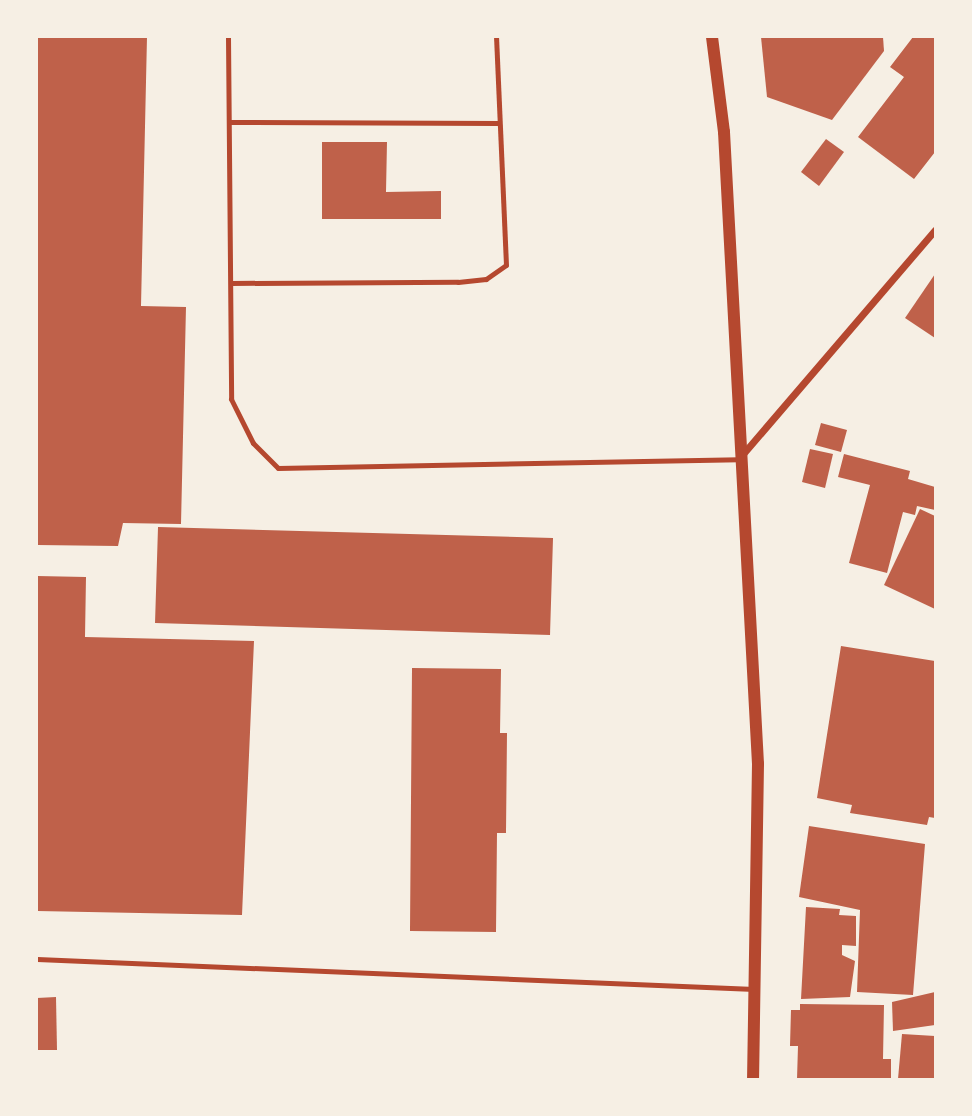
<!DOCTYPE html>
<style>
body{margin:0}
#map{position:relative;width:972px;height:1116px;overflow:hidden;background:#f6efe4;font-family:"IBM Plex Sans",sans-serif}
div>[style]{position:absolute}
.building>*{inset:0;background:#bf614a}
.service>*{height:5px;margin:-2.5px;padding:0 2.5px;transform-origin:2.5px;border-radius:2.5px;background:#b5482f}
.minor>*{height:7px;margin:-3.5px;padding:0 3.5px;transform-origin:3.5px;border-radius:3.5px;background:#b5482f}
.tertiary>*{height:12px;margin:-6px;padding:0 6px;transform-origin:6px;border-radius:6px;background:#b5482f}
span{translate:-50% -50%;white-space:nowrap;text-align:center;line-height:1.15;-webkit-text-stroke:6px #f6efe4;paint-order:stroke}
.frame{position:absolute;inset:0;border:38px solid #f6efe4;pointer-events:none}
</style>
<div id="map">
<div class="building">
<i style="clip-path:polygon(37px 37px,147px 37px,141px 306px,186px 307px,181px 524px,123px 523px,118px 546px,37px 545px)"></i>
<i style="clip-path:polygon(761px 37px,883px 37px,884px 51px,832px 120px,767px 97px)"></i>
<i style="clip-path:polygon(913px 37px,935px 37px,935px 152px,914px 179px,858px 137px,904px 77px,890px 67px)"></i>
<i style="clip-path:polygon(826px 139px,844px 152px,819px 186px,801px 172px)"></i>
<i style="clip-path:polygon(322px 142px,387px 142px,386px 192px,441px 191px,441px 219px,322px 219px)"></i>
<i style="clip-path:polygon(935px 274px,935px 338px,905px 318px)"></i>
<i style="clip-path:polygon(821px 423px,847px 430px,841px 452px,815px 445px)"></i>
<i style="clip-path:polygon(810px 449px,833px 454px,825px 488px,802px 482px)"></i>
<i style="clip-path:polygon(844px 454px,910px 471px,908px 479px,935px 487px,935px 510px,917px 506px,915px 515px,903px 512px,887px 573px,849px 563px,870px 485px,838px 477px)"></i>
<i style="clip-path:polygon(920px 509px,935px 516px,935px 609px,884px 585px)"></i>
<i style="clip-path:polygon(158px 527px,553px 538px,550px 635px,155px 623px)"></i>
<i style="clip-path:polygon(37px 576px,86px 577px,85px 637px,254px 641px,242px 915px,37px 911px)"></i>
<i style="clip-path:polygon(841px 646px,935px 661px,935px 818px,929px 817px,927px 825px,850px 813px,852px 805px,817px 798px)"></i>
<i style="clip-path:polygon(412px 668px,501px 669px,500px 733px,507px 733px,506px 833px,497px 833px,496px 932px,410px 931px)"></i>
<i style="clip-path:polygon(809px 826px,925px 844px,913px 995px,857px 992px,860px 910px,799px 897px)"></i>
<i style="clip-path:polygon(806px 907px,840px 909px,839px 915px,856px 916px,856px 946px,842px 945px,842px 955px,855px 961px,850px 997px,801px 999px)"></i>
<i style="clip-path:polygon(935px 992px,935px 1025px,893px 1031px,892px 1002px)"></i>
<i style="clip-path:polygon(56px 997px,57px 1050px,37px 1050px,37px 998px)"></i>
<i style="clip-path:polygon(800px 1004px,884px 1005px,883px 1059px,891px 1059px,891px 1079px,797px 1079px,798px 1046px,790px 1046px,791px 1010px,800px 1010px)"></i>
<i style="clip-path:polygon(902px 1034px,935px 1036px,935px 1079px,898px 1079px)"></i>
</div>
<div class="service">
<i style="left:228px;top:37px;width:362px;rotate:89.5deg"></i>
<i style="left:231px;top:399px;width:49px;rotate:63.4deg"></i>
<i style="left:253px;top:443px;width:35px;rotate:45deg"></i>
<i style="left:278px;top:468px;width:461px;rotate:-1.1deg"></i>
<i style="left:231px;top:122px;width:267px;rotate:0.2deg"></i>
<i style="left:231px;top:283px;width:227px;rotate:-0.3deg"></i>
<i style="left:458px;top:282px;width:28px;rotate:-6deg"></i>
<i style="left:486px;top:279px;width:24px;rotate:-35deg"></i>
<i style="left:506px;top:265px;width:228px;rotate:-92.5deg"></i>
<i style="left:37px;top:959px;width:718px;rotate:2.4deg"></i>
</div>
<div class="minor">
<i style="left:742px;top:455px;width:296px;rotate:-49.4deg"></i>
</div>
<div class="tertiary">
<i style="left:712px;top:37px;width:96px;rotate:82.8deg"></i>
<i style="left:724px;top:132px;width:633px;rotate:86.92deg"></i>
<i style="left:758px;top:764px;width:315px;rotate:90.9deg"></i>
</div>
<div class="frame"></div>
</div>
